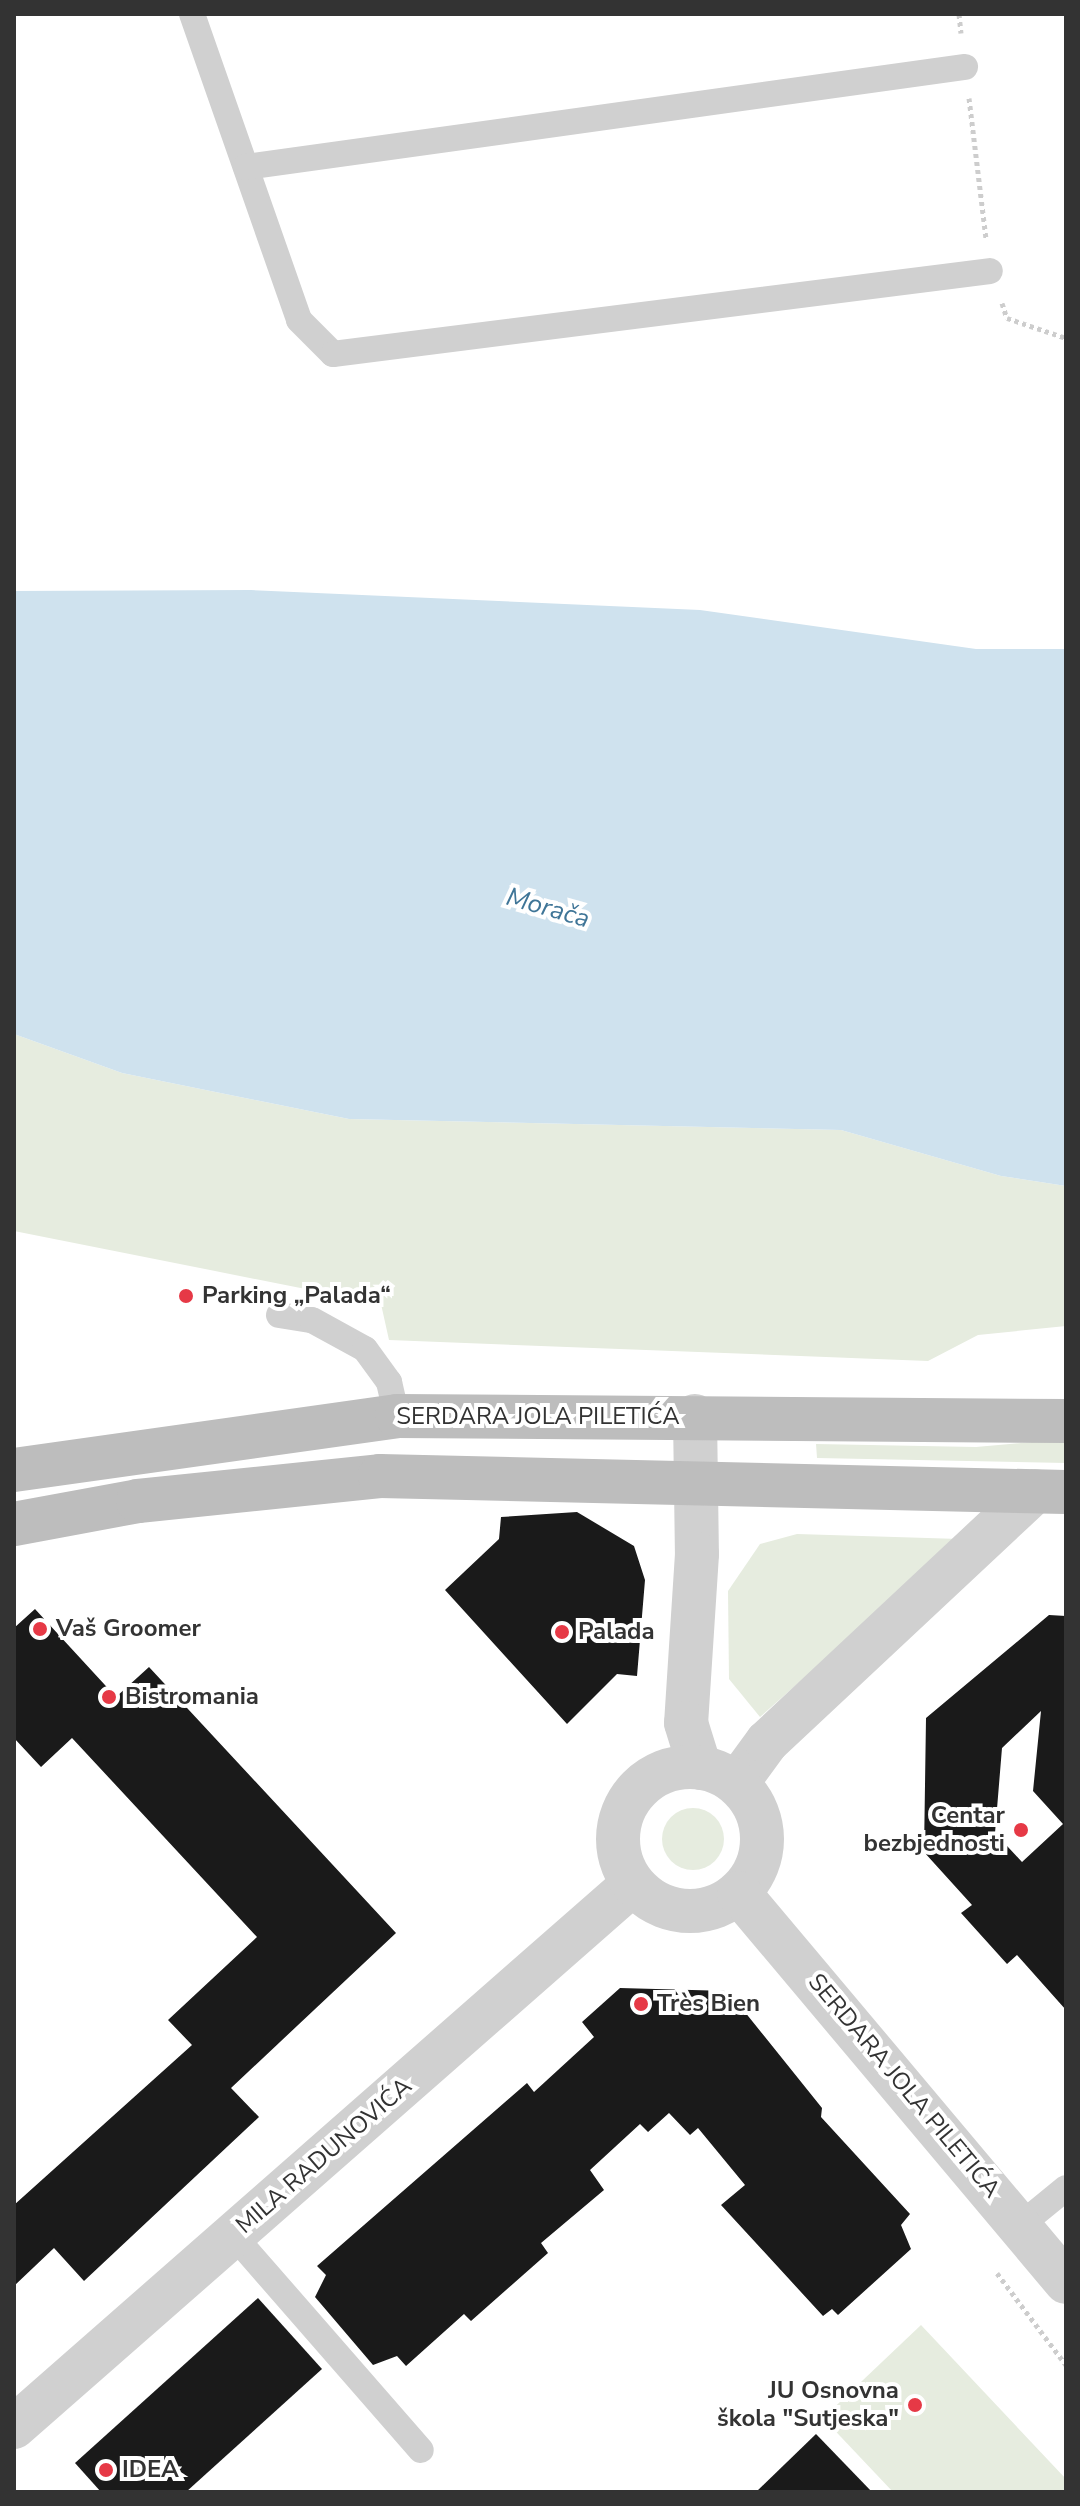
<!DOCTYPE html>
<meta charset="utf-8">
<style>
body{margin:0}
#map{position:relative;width:1080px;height:2506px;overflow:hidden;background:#fff;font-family:"Nunito Sans",sans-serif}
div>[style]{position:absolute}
.green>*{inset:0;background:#e6ecdf}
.round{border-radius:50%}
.water>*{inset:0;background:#cfe2ee}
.building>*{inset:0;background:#1a1a1a}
.path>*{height:5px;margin-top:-2.5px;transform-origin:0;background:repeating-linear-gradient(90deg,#cdcdcd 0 4px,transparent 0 8px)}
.service>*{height:26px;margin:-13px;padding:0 13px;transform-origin:13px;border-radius:13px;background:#d0d0d0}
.minor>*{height:44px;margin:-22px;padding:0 22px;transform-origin:22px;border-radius:22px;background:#d0d0d0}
.tertiary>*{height:44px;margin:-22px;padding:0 22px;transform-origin:22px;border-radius:22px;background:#d0d0d0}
.tertiary>.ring{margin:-22px;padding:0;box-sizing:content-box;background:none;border:44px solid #d0d0d0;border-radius:50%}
.secondary>*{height:44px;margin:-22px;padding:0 22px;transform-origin:22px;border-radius:22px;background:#bdbdbd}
.dots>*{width:22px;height:22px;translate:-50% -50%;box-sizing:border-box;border:4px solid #fff;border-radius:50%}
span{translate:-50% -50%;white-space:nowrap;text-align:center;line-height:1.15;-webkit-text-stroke:8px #fff;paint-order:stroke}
.poi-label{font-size:24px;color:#333;font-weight:700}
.left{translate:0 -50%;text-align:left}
.right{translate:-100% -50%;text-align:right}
.street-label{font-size:24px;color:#333}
.water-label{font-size:26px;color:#3f7597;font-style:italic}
.frame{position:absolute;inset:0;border:16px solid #333;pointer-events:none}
</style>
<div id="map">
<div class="green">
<i style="clip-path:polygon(14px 1034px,122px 1073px,349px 1119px,841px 1130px,1001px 1176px,1066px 1186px,1066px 1326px,978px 1335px,928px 1361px,389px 1340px,381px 1304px,14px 1231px)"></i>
<i style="clip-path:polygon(1066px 1439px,1066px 1463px,817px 1458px,816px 1444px,976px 1447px)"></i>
<i style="clip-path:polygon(797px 1534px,960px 1539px,760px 1717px,729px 1679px,728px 1591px,760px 1544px)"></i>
<i class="round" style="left:662px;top:1808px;width:62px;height:62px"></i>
<i style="clip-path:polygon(921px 2325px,1066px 2479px,1066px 2492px,893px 2492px,823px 2418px)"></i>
</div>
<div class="water">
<i style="clip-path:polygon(251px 590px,700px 610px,976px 649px,1066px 649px,1066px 1186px,1001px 1176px,841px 1130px,349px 1119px,122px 1073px,14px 1034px,14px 591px)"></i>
</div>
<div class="building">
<i style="clip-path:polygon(577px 1512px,634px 1546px,645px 1580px,637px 1676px,617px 1674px,567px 1724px,445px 1590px,499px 1539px,501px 1517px)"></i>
<i style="clip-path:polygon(35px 1609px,116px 1697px,149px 1667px,396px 1933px,231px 2088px,259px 2117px,84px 2281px,54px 2248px,14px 2286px,14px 2205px,192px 2045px,168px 2020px,257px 1937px,72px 1738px,41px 1767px,14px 1738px,14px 1628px)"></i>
<i style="clip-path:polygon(evenodd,1049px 1615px,1066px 1616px,1066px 2010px,1017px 1955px,1007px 1964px,961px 1913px,972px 1905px,924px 1852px,926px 1718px,1049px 1615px,1041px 1711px,1033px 1791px,1063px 1824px,1022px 1862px,995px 1833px,1002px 1748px,1041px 1711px)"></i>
<i style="clip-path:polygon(620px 1988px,728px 1991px,822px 2108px,821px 2117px,910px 2214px,901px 2225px,911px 2249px,838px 2315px,832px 2309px,823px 2316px,721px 2205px,745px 2185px,698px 2128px,690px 2135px,669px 2113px,648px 2132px,640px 2124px,590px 2170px,604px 2190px,541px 2243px,548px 2253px,471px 2321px,464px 2314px,406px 2366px,397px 2356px,373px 2365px,315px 2297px,326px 2275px,317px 2266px,527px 2083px,534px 2092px,594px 2037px,582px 2022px)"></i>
<i style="clip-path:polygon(258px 2298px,322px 2369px,186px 2492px,101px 2492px,75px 2463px)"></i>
<i style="clip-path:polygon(816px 2434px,872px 2492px,756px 2492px)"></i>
</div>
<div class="path">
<i style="left:959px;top:14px;width:19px;rotate:84deg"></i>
<i style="left:969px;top:98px;width:142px;rotate:83.1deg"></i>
<i style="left:1002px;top:303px;width:16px;rotate:72deg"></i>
<i style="left:1007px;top:318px;width:62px;rotate:18.7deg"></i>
<i style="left:997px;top:2273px;width:115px;rotate:53.1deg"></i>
</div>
<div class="service">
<i style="left:192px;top:14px;width:324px;rotate:70.7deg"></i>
<i style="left:299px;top:320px;width:48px;rotate:45deg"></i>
<i style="left:333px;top:354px;width:662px;rotate:-7.2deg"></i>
<i style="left:246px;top:167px;width:726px;rotate:-7.92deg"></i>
<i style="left:279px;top:1315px;width:33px;rotate:9deg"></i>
<i style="left:312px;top:1320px;width:60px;rotate:28.7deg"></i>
<i style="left:365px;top:1349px;width:41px;rotate:54deg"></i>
<i style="left:389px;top:1382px;width:35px;rotate:77deg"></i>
<i style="left:1022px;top:2224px;width:57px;rotate:-39.3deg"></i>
<i style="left:234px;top:2236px;width:284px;rotate:48.9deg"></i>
</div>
<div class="minor">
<i style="left:737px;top:1783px;width:51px;rotate:-53.8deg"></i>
<i style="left:767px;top:1742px;width:367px;rotate:-43.1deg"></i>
<i style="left:14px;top:2427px;width:823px;rotate:-41.26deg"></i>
</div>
<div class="tertiary">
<i style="left:695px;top:1416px;width:138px;rotate:89.2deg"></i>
<i style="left:697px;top:1554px;width:169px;rotate:93.7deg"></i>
<i style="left:686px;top:1723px;width:47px;rotate:72.7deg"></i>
<i class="ring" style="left:618px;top:1767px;width:100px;height:100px"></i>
<i style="left:739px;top:1893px;width:508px;rotate:49.95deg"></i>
</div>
<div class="secondary">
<i style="left:14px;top:1470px;width:387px;rotate:-8deg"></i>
<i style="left:397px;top:1416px;width:669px;rotate:0.43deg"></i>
<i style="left:14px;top:1524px;width:126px;rotate:-10.5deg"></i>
<i style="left:138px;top:1501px;width:243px;rotate:-5.9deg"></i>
<i style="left:380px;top:1476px;width:686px;rotate:1.34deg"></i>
</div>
<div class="dots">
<i style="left:186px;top:1296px;background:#e63946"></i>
<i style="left:40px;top:1629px;background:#e63946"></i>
<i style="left:562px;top:1632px;background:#e63946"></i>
<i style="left:109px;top:1697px;background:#e63946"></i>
<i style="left:1021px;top:1830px;background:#e63946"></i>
<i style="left:641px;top:2004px;background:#e63946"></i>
<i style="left:915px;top:2405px;background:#e63946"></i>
<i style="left:106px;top:2470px;background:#e63946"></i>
</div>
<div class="poi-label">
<span class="left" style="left:202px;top:1296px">Parking „Palada“</span>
<span class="left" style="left:56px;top:1629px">Vaš Groomer</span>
<span class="left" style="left:578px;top:1632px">Palada</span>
<span class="left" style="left:125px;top:1697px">Bistromania</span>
<span class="right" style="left:1005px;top:1830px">Centar<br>bezbjednosti</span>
<span class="left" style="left:657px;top:2004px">Très Bien</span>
<span class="right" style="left:899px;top:2405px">JU Osnovna<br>škola "Sutjeska"</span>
<span class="left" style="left:122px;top:2470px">IDEA</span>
</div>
<div class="street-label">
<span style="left:538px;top:1417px">SERDARA JOLA PILETIĆA</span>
<span style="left:904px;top:2086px;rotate:50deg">SERDARA JOLA PILETIĆA</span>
<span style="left:324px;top:2156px;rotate:-41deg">MILA RADUNOVIĆA</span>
</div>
<div class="water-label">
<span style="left:548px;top:908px;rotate:16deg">Morača</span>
</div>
<div class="frame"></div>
</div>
